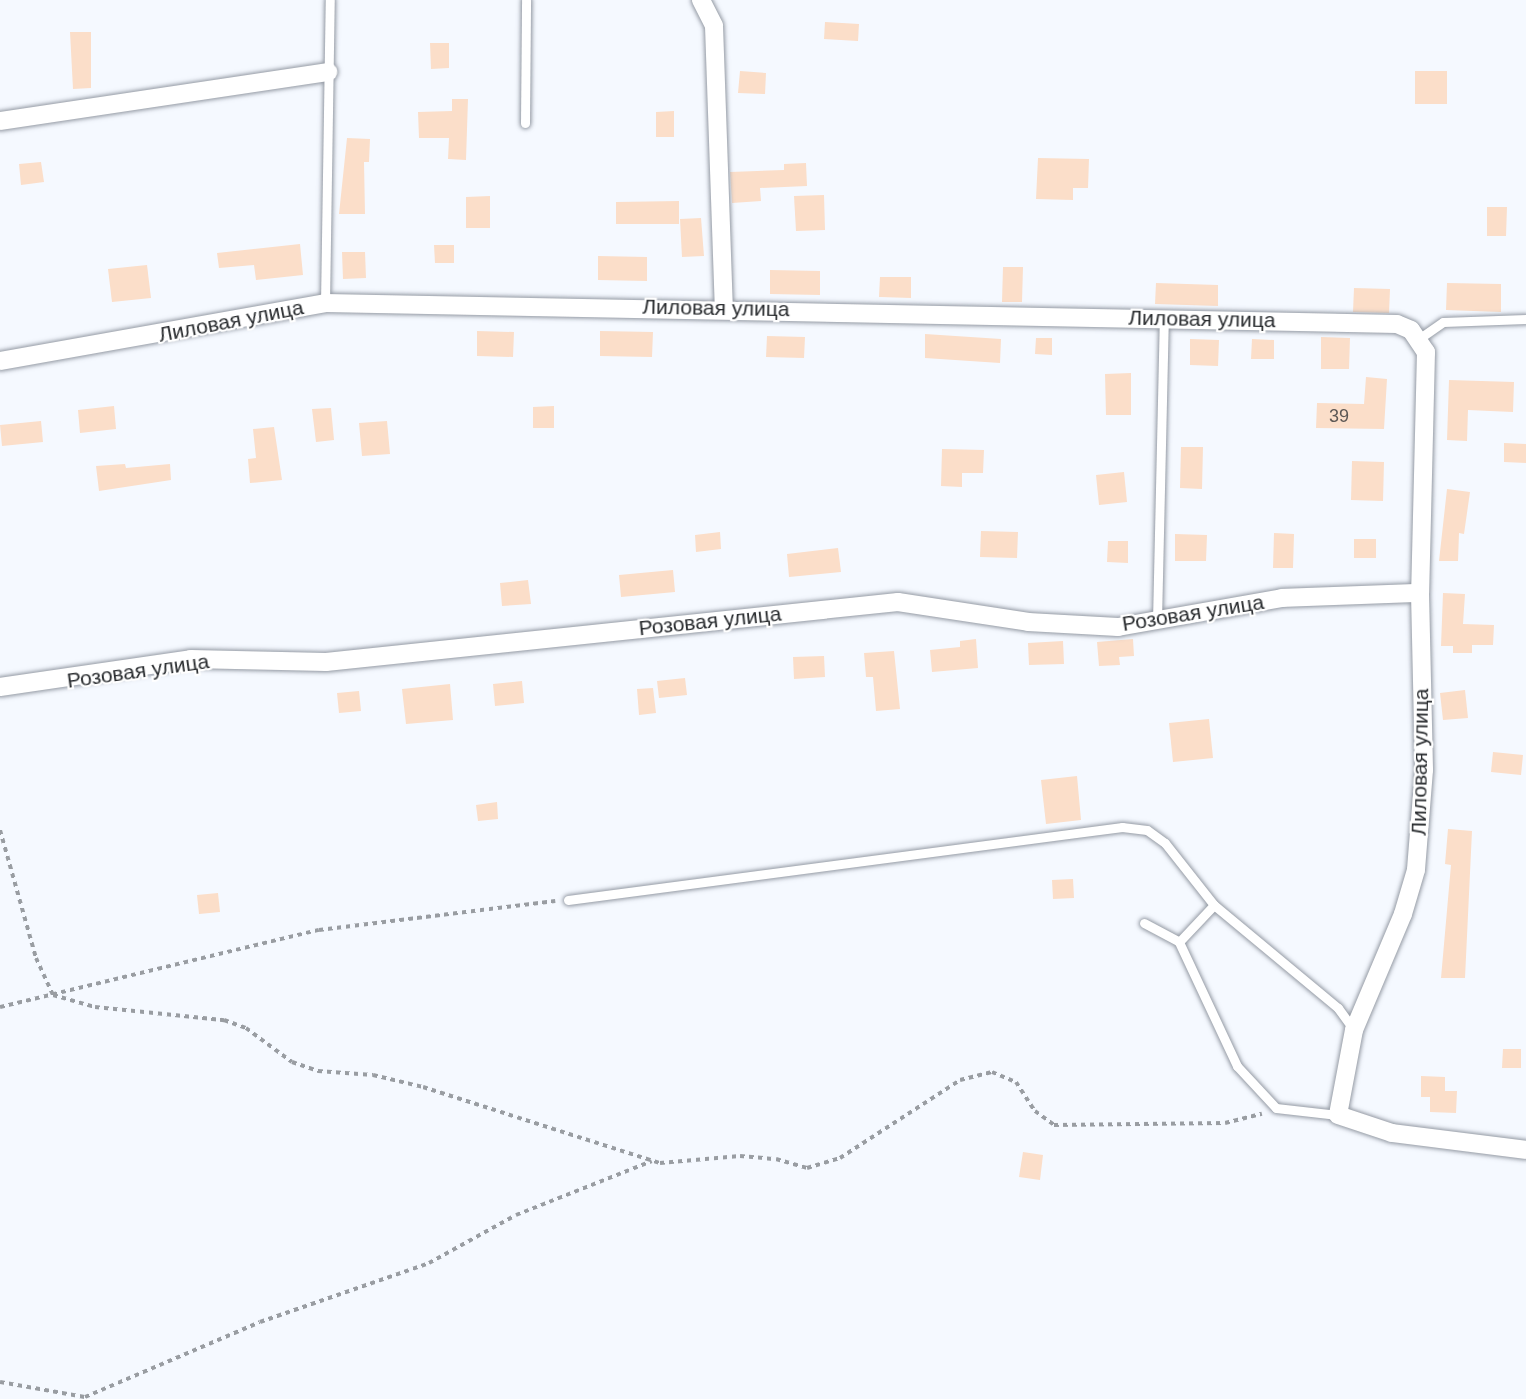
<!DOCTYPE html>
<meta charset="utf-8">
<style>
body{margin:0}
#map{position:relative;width:1526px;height:1399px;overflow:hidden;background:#f5f9ff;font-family:Arial,sans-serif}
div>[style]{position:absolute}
.building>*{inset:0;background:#fbdec9}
.path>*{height:4px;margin-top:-2px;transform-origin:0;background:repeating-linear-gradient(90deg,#999da2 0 4.5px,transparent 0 9px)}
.roads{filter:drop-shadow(0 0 2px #959ba5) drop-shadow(0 0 2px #959ba5)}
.service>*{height:9px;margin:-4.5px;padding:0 4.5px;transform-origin:4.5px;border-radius:4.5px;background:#fff}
.minor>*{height:18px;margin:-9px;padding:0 9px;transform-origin:9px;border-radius:9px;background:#fff}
span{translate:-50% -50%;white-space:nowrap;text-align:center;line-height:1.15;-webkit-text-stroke:4.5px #fff;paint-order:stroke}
.number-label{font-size:18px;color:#5d5855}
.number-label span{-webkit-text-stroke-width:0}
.street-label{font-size:21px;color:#282b2e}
</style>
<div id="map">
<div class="building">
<i style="clip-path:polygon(825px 22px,859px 24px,858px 41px,824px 39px)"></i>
<i style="clip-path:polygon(70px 32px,91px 32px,91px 88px,73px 89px)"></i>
<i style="clip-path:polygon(430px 43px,449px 43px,449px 68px,431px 69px)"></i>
<i style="clip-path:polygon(740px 71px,766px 73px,765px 94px,738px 93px)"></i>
<i style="clip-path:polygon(1415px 71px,1447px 71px,1447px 104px,1415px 104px)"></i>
<i style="clip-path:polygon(452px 99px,468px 99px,466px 160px,448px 159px,449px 138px,419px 138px,418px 112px,452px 111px)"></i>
<i style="clip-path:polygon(674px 111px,674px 137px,656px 137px,656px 112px)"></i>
<i style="clip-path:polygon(347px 138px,370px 139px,369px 162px,364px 162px,365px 214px,339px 214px)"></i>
<i style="clip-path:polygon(1038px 158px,1089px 159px,1088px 188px,1073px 188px,1073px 200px,1036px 199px)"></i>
<i style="clip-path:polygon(41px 162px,44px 182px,21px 185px,19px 164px)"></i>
<i style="clip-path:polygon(806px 163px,807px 186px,760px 188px,761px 201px,732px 203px,730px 172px,784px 170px,784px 164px)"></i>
<i style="clip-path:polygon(824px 195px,825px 230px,796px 231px,794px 196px)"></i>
<i style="clip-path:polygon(490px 196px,490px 228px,466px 228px,466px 197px)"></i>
<i style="clip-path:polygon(679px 201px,679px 224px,616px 224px,616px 202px)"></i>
<i style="clip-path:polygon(1487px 207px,1507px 207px,1506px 236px,1487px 236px)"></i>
<i style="clip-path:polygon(701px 218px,704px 256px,682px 257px,680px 219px)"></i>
<i style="clip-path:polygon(300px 244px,303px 275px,256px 280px,254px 265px,219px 268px,217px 253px)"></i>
<i style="clip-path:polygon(434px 245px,454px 245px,454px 263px,435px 263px)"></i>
<i style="clip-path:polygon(342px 252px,365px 252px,366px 278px,343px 279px)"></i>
<i style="clip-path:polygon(598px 256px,647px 257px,647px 281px,598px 280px)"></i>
<i style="clip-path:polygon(147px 265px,151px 298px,112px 302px,108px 269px)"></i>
<i style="clip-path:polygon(1003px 267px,1023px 267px,1022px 302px,1002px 302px)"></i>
<i style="clip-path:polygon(770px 270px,820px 271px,820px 295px,770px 294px)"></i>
<i style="clip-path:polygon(880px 277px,911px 277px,911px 298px,879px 297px)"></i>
<i style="clip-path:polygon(1156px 283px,1218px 285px,1218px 306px,1155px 304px)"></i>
<i style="clip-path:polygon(1447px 283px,1501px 284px,1501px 312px,1446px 310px)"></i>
<i style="clip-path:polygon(1354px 288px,1390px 289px,1389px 313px,1353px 312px)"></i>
<i style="clip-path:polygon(477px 331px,514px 332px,513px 357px,477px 356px)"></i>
<i style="clip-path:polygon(600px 331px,653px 332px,652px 357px,600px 356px)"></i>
<i style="clip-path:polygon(925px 334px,1001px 339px,1000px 363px,925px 358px)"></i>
<i style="clip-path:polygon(767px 336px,805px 337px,804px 358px,766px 357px)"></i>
<i style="clip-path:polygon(1321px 337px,1350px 338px,1349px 369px,1321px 369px)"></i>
<i style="clip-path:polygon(1036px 338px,1052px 338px,1052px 355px,1035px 354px)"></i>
<i style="clip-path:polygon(1190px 339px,1219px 340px,1218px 366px,1190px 365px)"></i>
<i style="clip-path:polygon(1252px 339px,1274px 340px,1274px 359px,1251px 359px)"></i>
<i style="clip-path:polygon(1131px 373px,1131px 415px,1106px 415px,1105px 374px)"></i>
<i style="clip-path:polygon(1366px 377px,1387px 379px,1384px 429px,1316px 428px,1317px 403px,1364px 404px)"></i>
<i style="clip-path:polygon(1449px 380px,1514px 382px,1513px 412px,1468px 410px,1467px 441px,1447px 440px)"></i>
<i style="clip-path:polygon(114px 406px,116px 429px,80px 433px,78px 410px)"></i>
<i style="clip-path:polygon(554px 406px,554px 428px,533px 428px,533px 407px)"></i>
<i style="clip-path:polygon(331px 408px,334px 440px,316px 442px,312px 409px)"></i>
<i style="clip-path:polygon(41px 421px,43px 442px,2px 446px,0 425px)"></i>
<i style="clip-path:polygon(387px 421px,390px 454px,362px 456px,359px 423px)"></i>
<i style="clip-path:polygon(274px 427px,282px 480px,250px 483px,248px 459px,256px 458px,253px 429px)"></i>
<i style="clip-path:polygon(1504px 443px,1526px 444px,1526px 463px,1504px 462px)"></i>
<i style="clip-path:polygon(1181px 447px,1203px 447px,1202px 489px,1180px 488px)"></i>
<i style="clip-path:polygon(942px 449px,984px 450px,983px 473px,962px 473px,962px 487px,941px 486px)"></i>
<i style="clip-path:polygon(1352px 461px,1384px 462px,1383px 501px,1351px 500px)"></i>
<i style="clip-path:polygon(125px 464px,126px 468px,170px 464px,171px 480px,99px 491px,96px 466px)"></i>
<i style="clip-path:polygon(1124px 472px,1127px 502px,1099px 505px,1096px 475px)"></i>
<i style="clip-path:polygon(1447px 489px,1470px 492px,1464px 534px,1459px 533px,1458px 561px,1439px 561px)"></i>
<i style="clip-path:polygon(981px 531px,1018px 532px,1017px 558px,980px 557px)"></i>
<i style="clip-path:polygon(720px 532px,721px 549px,696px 552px,695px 535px)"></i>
<i style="clip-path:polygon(1274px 533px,1294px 534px,1293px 568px,1273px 568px)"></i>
<i style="clip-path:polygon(1175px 534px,1207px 535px,1206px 561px,1175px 561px)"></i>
<i style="clip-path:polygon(1354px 539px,1376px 539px,1376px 558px,1354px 558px)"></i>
<i style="clip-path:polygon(1108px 541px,1128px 541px,1128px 563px,1107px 562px)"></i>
<i style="clip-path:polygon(838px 548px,841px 572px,789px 577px,787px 554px)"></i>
<i style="clip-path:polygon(673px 570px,675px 592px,621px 597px,619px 575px)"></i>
<i style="clip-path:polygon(528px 580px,531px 604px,502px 606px,500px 583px)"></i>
<i style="clip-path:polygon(1443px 593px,1465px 594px,1463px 624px,1494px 625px,1493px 645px,1472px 645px,1472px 653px,1453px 653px,1453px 646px,1441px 646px)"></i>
<i style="clip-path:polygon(976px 639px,978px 668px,932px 672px,930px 650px,960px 647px,960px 641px)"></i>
<i style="clip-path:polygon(1133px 639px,1134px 656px,1119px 657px,1120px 665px,1099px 666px,1097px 642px)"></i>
<i style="clip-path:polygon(1063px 641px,1064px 664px,1029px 665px,1028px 643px)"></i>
<i style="clip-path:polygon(894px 651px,900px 709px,876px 711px,873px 677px,866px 677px,864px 653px)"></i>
<i style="clip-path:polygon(824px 656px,825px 677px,794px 679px,793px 657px)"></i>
<i style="clip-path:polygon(685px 678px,687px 695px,659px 698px,657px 681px)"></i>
<i style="clip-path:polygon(522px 681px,524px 703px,495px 706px,493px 684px)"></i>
<i style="clip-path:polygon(450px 684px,453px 720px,406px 724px,402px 689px)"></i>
<i style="clip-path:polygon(653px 688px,656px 713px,639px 715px,637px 689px)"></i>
<i style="clip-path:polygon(1465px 690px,1468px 718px,1443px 720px,1440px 693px)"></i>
<i style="clip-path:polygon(359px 691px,361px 711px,339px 713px,337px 693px)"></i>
<i style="clip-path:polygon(1209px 719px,1213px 758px,1173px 762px,1169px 723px)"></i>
<i style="clip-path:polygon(1493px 752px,1523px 755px,1521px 775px,1491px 772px)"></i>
<i style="clip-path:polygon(1077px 776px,1081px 820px,1046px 824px,1041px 780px)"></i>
<i style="clip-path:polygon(497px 802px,498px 819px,478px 821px,476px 805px)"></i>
<i style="clip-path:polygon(1448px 829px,1472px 831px,1465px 978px,1441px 978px,1451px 865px,1445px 864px)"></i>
<i style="clip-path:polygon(1073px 879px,1074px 898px,1053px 899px,1052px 880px)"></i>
<i style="clip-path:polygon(218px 893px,220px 912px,199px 914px,197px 895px)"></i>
<i style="clip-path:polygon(1503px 1049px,1521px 1049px,1521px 1068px,1502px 1068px)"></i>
<i style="clip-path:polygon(1421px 1076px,1445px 1077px,1445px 1091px,1457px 1091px,1456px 1113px,1430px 1112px,1430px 1097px,1421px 1097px)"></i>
<i style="clip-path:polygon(1023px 1152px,1043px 1155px,1040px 1180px,1019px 1177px)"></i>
</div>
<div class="path">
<i style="left:0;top:830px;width:133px;rotate:74.3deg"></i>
<i style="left:36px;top:958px;width:41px;rotate:65.3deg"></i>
<i style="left:53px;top:995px;width:44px;rotate:15.9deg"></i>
<i style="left:95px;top:1007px;width:130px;rotate:5.8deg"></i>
<i style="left:224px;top:1020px;width:23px;rotate:20deg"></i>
<i style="left:246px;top:1028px;width:57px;rotate:36.5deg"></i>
<i style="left:292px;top:1062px;width:28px;rotate:19deg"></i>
<i style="left:318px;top:1071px;width:55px;rotate:4.2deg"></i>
<i style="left:373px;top:1075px;width:51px;rotate:13.5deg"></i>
<i style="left:423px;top:1087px;width:249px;rotate:17.8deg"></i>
<i style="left:660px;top:1163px;width:80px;rotate:-5deg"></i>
<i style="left:740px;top:1156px;width:36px;rotate:5deg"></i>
<i style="left:776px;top:1159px;width:32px;rotate:16deg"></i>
<i style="left:807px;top:1168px;width:34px;rotate:-17deg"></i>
<i style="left:840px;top:1158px;width:143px;rotate:-33deg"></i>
<i style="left:960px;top:1080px;width:33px;rotate:-14deg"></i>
<i style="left:992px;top:1072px;width:26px;rotate:23deg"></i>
<i style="left:1016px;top:1082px;width:35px;rotate:57deg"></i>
<i style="left:1035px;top:1111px;width:24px;rotate:36deg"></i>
<i style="left:1054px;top:1125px;width:171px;rotate:-0.7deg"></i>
<i style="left:1225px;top:1123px;width:38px;rotate:-14deg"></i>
<i style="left:0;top:1007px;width:328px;rotate:-13.6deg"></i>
<i style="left:319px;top:930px;width:238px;rotate:-7deg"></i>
<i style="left:0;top:1382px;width:86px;rotate:10deg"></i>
<i style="left:85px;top:1397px;width:190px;rotate:-23.2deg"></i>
<i style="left:260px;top:1322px;width:179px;rotate:-19.2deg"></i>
<i style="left:429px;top:1263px;width:99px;rotate:-28.9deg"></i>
<i style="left:516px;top:1215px;width:146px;rotate:-21.7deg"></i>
</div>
<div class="roads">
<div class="service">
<i style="left:525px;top:123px;width:123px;rotate:-89.5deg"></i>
<i style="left:325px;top:303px;width:303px;rotate:-89.1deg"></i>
<i style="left:1420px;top:338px;width:28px;rotate:-35deg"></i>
<i style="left:1443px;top:322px;width:83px;rotate:-2.1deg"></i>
<i style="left:1157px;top:621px;width:302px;rotate:-88.7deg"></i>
<i style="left:568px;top:900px;width:559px;rotate:-7.51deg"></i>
<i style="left:1122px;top:827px;width:25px;rotate:7deg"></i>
<i style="left:1147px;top:830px;width:22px;rotate:36deg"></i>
<i style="left:1165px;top:843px;width:79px;rotate:51.7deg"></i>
<i style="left:1214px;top:905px;width:161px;rotate:39.7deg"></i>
<i style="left:1338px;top:1008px;width:27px;rotate:54deg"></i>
<i style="left:1144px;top:923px;width:40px;rotate:28deg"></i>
<i style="left:1179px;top:942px;width:137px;rotate:64.9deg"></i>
<i style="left:1237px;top:1066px;width:57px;rotate:47.1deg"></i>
<i style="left:1276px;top:1108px;width:62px;rotate:6.4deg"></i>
<i style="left:1179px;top:942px;width:51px;rotate:-46.6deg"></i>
</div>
<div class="minor">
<i style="left:701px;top:0;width:29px;rotate:63deg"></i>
<i style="left:714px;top:26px;width:282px;rotate:88deg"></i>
<i style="left:0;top:121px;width:332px;rotate:-8.5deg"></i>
<i style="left:0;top:361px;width:330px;rotate:-10.1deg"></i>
<i style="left:325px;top:303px;width:1072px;rotate:1.12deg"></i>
<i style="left:1397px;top:324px;width:15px;rotate:23deg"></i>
<i style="left:1411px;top:330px;width:27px;rotate:56deg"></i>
<i style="left:1426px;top:352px;width:241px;rotate:91.4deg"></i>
<i style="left:1420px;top:593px;width:177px;rotate:88.7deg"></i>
<i style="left:1424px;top:770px;width:100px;rotate:94.6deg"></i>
<i style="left:1416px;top:870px;width:46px;rotate:106.5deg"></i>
<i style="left:1403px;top:914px;width:126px;rotate:112.9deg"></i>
<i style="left:1354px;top:1030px;width:86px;rotate:100.7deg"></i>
<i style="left:1338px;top:1115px;width:57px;rotate:18.4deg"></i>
<i style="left:1392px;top:1133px;width:135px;rotate:7.2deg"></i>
<i style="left:0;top:687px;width:193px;rotate:-8.3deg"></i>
<i style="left:191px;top:659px;width:135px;rotate:1.3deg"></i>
<i style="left:326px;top:662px;width:575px;rotate:-5.99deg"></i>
<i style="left:898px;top:602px;width:132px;rotate:8.7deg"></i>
<i style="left:1028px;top:622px;width:90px;rotate:3.2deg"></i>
<i style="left:1118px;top:627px;width:167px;rotate:-10deg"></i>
<i style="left:1282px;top:598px;width:138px;rotate:-2.1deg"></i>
</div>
</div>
<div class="number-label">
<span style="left:1339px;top:416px">39</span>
</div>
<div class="street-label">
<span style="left:716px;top:308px;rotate:1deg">Лиловая улица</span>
<span style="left:1202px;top:319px;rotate:1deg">Лиловая улица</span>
<span style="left:231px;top:321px;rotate:-11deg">Лиловая улица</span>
<span style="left:1193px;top:613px;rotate:-9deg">Розовая улица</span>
<span style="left:710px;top:621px;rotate:-6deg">Розовая улица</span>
<span style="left:138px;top:671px;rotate:-8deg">Розовая улица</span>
<span style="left:1420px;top:762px;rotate:-89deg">Лиловая улица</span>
</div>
</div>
